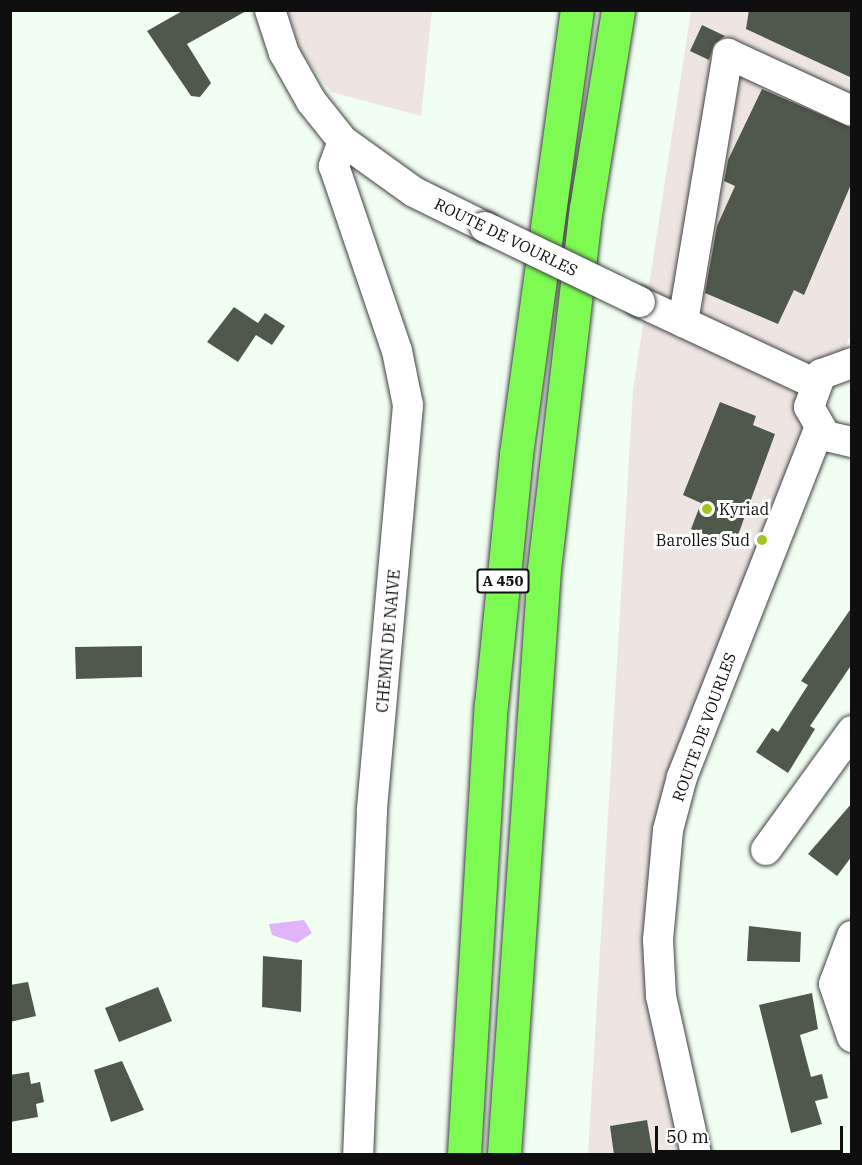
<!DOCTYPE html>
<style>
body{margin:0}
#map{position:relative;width:862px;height:1165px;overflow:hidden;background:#f1fff2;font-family:"IBM Plex Serif",serif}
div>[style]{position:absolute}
.industrial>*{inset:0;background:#eee5e3}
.water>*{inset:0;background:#e1b3f9}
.building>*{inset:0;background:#4f584b}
.roads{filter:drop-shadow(0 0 2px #424242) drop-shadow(0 0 2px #424242)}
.street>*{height:30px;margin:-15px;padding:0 15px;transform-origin:15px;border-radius:15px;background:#fff}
.highway>*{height:33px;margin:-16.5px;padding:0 16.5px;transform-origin:16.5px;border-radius:16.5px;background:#7efb53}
.bridges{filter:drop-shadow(0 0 2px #424242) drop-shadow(0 0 2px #424242)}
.street-bridge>*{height:30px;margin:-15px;padding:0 15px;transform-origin:15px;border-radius:15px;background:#fff}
.dots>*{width:16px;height:16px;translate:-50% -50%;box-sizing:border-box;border:3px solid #fff;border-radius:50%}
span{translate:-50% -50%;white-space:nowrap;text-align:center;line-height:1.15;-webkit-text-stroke:6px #fff;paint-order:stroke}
.shield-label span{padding:2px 4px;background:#fff;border:2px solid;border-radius:4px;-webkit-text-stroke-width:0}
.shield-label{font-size:15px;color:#0f0f0f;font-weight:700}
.street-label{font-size:16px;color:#0f0f0f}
.poi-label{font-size:16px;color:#0f0f0f}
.left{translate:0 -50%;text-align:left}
.right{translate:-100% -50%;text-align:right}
.frame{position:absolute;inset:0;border:12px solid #0f0f0f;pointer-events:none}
.scale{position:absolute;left:655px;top:1126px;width:188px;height:27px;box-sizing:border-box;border:3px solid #0f0f0f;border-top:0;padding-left:8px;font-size:18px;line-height:21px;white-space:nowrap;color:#0f0f0f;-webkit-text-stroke:4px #fff;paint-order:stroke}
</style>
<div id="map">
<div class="industrial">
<i style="clip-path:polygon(288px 11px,432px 11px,421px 116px,331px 92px,301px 52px)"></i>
<i style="clip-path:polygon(691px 11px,851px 11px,851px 333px,668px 791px,644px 950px,679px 1154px,588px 1154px,633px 390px)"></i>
</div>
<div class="water">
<i style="clip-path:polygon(304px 920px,312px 933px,297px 943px,272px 935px,269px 924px)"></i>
</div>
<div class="building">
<i style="clip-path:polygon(184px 10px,248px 10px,187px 44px,211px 83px,200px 97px,191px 96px,147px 31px)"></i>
<i style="clip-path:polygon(749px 10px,852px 10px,852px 78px,746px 29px)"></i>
<i style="clip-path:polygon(702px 25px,725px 36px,714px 44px,709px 60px,690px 51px)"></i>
<i style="clip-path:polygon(762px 89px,852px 128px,852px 182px,804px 295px,794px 290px,778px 324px,705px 293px,717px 226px,735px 186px,724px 181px,728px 160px)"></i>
<i style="clip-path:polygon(234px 307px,258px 323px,265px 313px,285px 326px,272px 345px,256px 335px,238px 362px,207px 342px)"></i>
<i style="clip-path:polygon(720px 402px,756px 416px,753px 425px,775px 434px,734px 546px,691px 529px,701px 503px,683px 495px)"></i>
<i style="clip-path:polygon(852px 607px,852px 664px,810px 726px,815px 729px,788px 773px,756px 752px,772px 728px,778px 732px,808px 685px,801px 681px)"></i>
<i style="clip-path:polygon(142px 646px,142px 677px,76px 679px,75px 647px)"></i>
<i style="clip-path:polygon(852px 803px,852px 856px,837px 876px,808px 854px)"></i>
<i style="clip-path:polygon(749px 926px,801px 932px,800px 962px,747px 961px)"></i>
<i style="clip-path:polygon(263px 956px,302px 960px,301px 1012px,262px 1007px)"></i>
<i style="clip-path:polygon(28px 982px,36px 1016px,10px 1022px,10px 985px)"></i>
<i style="clip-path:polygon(158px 987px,172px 1021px,119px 1042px,105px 1008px)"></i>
<i style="clip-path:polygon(812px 993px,818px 1029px,800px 1035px,811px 1077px,822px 1074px,828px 1098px,815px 1101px,822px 1124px,791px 1133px,759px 1005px)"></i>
<i style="clip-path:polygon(122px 1061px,144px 1110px,111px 1122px,94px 1070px)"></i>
<i style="clip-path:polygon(29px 1072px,31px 1084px,40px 1082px,44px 1102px,36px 1104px,38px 1117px,10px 1122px,10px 1075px)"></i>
<i style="clip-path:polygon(647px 1120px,653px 1155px,614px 1155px,610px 1126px)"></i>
</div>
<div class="roads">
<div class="street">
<i style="left:270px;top:10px;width:45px;rotate:72deg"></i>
<i style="left:284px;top:53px;width:55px;rotate:60.6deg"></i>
<i style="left:311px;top:101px;width:51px;rotate:51.3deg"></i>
<i style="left:343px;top:141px;width:87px;rotate:35.7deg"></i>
<i style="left:414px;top:192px;width:79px;rotate:26.2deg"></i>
<i style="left:343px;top:141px;width:27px;rotate:110deg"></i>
<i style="left:334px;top:166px;width:195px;rotate:71.2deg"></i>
<i style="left:397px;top:351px;width:55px;rotate:78.5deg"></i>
<i style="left:408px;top:405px;width:407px;rotate:95.1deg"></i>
<i style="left:372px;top:810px;width:344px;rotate:92.3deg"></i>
<i style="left:640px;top:302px;width:192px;rotate:25deg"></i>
<i style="left:683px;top:322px;width:272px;rotate:-80.5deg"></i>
<i style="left:728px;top:54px;width:136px;rotate:24.7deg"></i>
<i style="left:852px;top:363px;width:33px;rotate:160deg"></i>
<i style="left:821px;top:374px;width:35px;rotate:110deg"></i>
<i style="left:809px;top:407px;width:34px;rotate:60deg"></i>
<i style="left:826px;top:436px;width:27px;rotate:13deg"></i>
<i style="left:766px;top:850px;width:147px;rotate:-54.1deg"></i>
<i style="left:852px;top:936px;width:51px;rotate:110.6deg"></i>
<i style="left:834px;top:984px;width:56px;rotate:71.2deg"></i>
<i style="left:696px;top:1154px;width:162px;rotate:-102.5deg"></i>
<i style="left:661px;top:996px;width:56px;rotate:-93.1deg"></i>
<i style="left:658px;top:940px;width:110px;rotate:-84.8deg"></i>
<i style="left:668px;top:830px;width:55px;rotate:-75.2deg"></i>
<i style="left:682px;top:777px;width:374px;rotate:-68.5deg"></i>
</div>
<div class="highway">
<i style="left:464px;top:1154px;width:450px;rotate:-86.6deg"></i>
<i style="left:491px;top:705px;width:252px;rotate:-84.3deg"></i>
<i style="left:516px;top:454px;width:448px;rotate:-82.2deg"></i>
<i style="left:504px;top:1154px;width:586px;rotate:-86.09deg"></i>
<i style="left:544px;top:569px;width:363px;rotate:-83.4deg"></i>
<i style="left:586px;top:208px;width:201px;rotate:-80.8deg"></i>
</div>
</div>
<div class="bridges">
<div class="street-bridge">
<i style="left:485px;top:227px;width:172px;rotate:25.8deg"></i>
</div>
</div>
<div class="dots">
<i style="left:707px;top:509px;background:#9fc71f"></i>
<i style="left:762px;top:540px;background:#9fc71f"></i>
</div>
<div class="shield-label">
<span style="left:503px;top:581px">A 450</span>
</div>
<div class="street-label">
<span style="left:506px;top:237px;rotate:26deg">ROUTE DE VOURLES</span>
<span style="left:388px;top:641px;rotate:-85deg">CHEMIN DE NAIVE</span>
<span style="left:704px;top:727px;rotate:-70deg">ROUTE DE VOURLES</span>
</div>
<div class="poi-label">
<span class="left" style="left:719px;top:509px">Kyriad</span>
<span class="right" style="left:750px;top:540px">Barolles Sud</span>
</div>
<div class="frame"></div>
<div class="scale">50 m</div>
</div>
